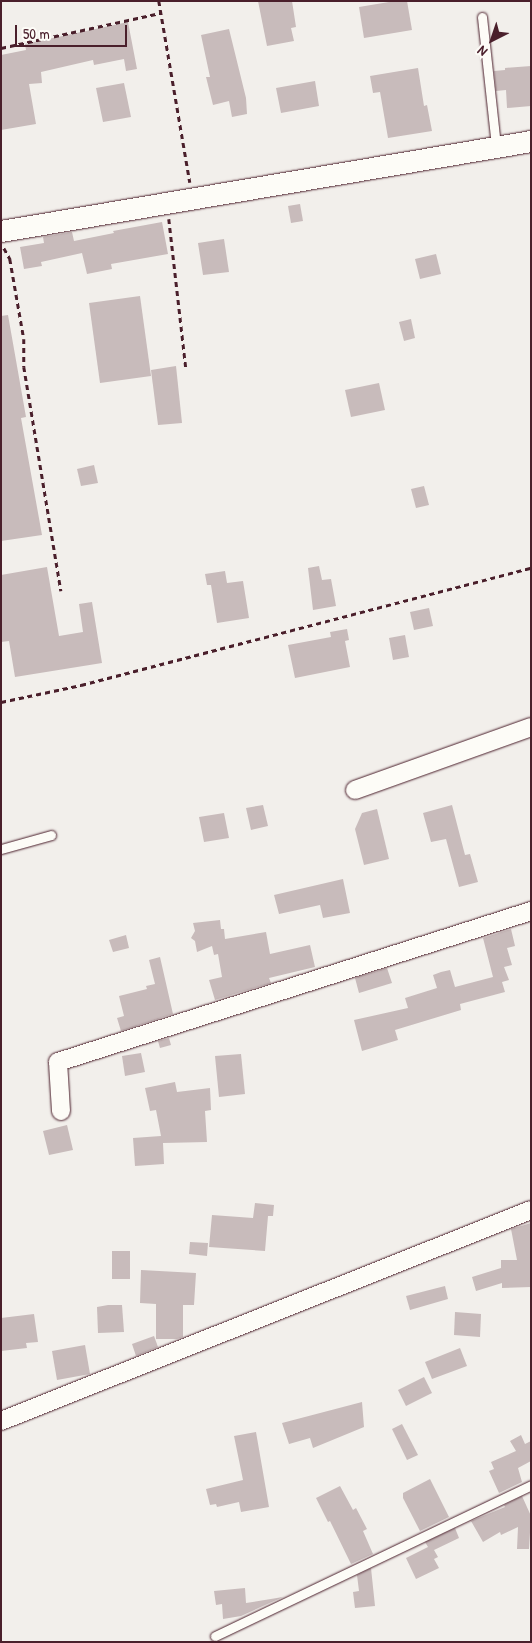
<!DOCTYPE html>
<style>
body{margin:0}
#map{position:relative;width:532px;height:1643px;overflow:hidden;background:#f2efeb;font-family:"Patrick Hand",sans-serif}
div>[style]{position:absolute}
.building>*{inset:0;background:#c8bbbb}
.path>*{height:2.5px;margin-top:-1.25px;transform-origin:0;background:repeating-linear-gradient(90deg,#4a1f2b 0 5px,transparent 0 9px)}
.roads{filter:drop-shadow(0 0 1px #4a1f2b) drop-shadow(0 0 1px #4a1f2b)}
.service>*{height:9px;margin:-4.5px;padding:0 4.5px;transform-origin:4.5px;border-radius:4.5px;background:#fdfcf7}
.minor>*{height:18px;margin:-9px;padding:0 9px;transform-origin:9px;border-radius:9px;background:#fdfcf7}
.tertiary>*{height:21px;margin:-10.5px;padding:0 10.5px;transform-origin:10.5px;border-radius:10.5px;background:#fdfcf7}
span{translate:-50% -50%;white-space:nowrap;text-align:center;line-height:1.15;-webkit-text-stroke:4px #fdfcf7;paint-order:stroke}
.frame{position:absolute;inset:0;border:2px solid #4a1f2b;pointer-events:none}
.north{position:absolute;left:467px;top:15px;width:50px;height:50px;-webkit-text-stroke:4px #fdfcf7;paint-order:stroke;rotate:221deg;font-size:14px;font-weight:700;line-height:20px;text-align:center;color:#4a1f2b}
.north::after{content:'';display:block;margin:auto;width:18px;height:22px;background:#4a1f2b;clip-path:polygon(50% 0,100% 100%,50% 72%,0 100%)}
.scale{position:absolute;left:15px;top:25px;width:112px;height:22px;box-sizing:border-box;border:2px solid #4a1f2b;border-top:0;padding-left:6px;font-size:15px;line-height:18px;white-space:nowrap;color:#4a1f2b;-webkit-text-stroke:4px #fdfcf7;paint-order:stroke}
</style>
<div id="map">
<div class="building">
<i style="clip-path:polygon(258px 1px,292px 1px,296px 27px,291px 28px,294px 41px,267px 46px)"></i>
<i style="clip-path:polygon(395px 1px,407px 1px,412px 30px,364px 38px,359px 7px)"></i>
<i style="clip-path:polygon(128px 22px,137px 69px,126px 71px,124px 59px,94px 65px,93px 60px,41px 72px,42px 83px,29px 84px,36px 124px,1px 130px,1px 55px,26px 50px,25px 44px)"></i>
<i style="clip-path:polygon(229px 29px,246px 98px,247px 114px,232px 117px,229px 101px,213px 105px,206px 77px,210px 77px,201px 35px)"></i>
<i style="clip-path:polygon(531px 66px,531px 106px,507px 108px,506px 90px,496px 91px,494px 71px,505px 70px,505px 68px)"></i>
<i style="clip-path:polygon(418px 68px,424px 106px,427px 105px,432px 131px,388px 138px,380px 92px,373px 93px,370px 76px)"></i>
<i style="clip-path:polygon(315px 81px,319px 106px,281px 113px,276px 88px)"></i>
<i style="clip-path:polygon(124px 83px,131px 117px,103px 122px,96px 88px)"></i>
<i style="clip-path:polygon(300px 204px,303px 221px,291px 223px,288px 206px)"></i>
<i style="clip-path:polygon(162px 222px,168px 254px,111px 264px,112px 269px,87px 274px,82px 253px,41px 262px,42px 266px,24px 269px,20px 247px,44px 243px,43px 237px,72px 232px,74px 241px,114px 233px,113px 231px)"></i>
<i style="clip-path:polygon(224px 239px,229px 272px,203px 275px,198px 243px)"></i>
<i style="clip-path:polygon(436px 254px,441px 274px,420px 279px,415px 259px)"></i>
<i style="clip-path:polygon(140px 296px,151px 376px,100px 383px,89px 303px)"></i>
<i style="clip-path:polygon(8px 315px,26px 417px,21px 418px,42px 535px,1px 541px,1px 316px)"></i>
<i style="clip-path:polygon(411px 319px,415px 338px,404px 341px,399px 322px)"></i>
<i style="clip-path:polygon(176px 366px,182px 423px,158px 425px,151px 370px)"></i>
<i style="clip-path:polygon(379px 383px,385px 410px,351px 417px,345px 390px)"></i>
<i style="clip-path:polygon(94px 465px,98px 483px,81px 486px,77px 469px)"></i>
<i style="clip-path:polygon(424px 486px,429px 505px,416px 508px,411px 489px)"></i>
<i style="clip-path:polygon(319px 566px,322px 580px,331px 579px,336px 606px,313px 610px,308px 568px)"></i>
<i style="clip-path:polygon(47px 567px,59px 636px,83px 632px,79px 604px,92px 602px,102px 663px,15px 677px,9px 641px,1px 642px,1px 575px)"></i>
<i style="clip-path:polygon(225px 571px,227px 583px,243px 581px,249px 618px,217px 623px,211px 585px,207px 585px,205px 574px)"></i>
<i style="clip-path:polygon(429px 608px,433px 626px,414px 630px,410px 612px)"></i>
<i style="clip-path:polygon(347px 629px,349px 640px,345px 641px,350px 667px,295px 678px,288px 645px,331px 637px,330px 632px)"></i>
<i style="clip-path:polygon(405px 635px,409px 657px,393px 660px,389px 638px)"></i>
<i style="clip-path:polygon(263px 805px,268px 826px,251px 830px,246px 808px)"></i>
<i style="clip-path:polygon(452px 805px,465px 855px,470px 854px,478px 882px,459px 887px,446px 839px,431px 842px,423px 813px)"></i>
<i style="clip-path:polygon(377px 809px,389px 859px,364px 865px,355px 829px,362px 813px)"></i>
<i style="clip-path:polygon(224px 813px,229px 838px,204px 842px,199px 817px)"></i>
<i style="clip-path:polygon(343px 879px,350px 913px,323px 918px,320px 905px,279px 914px,274px 895px)"></i>
<i style="clip-path:polygon(220px 920px,221px 929px,224px 929px,225px 939px,266px 932px,270px 954px,310px 945px,315px 967px,269px 978px,271px 983px,215px 1000px,209px 980px,222px 977px,218px 954px,214px 955px,212px 946px,197px 952px,195px 941px,191px 938px,195px 931px,193px 923px)"></i>
<i style="clip-path:polygon(511px 929px,515px 946px,507px 948px,512px 965px,504px 967px,509px 980px,502px 982px,505px 992px,460px 1004px,461px 1010px,395px 1030px,398px 1040px,362px 1051px,354px 1020px,408px 1008px,405px 998px,437px 988px,433px 975px,441px 972px,450px 970px,455px 987px,493px 977px,483px 938px)"></i>
<i style="clip-path:polygon(126px 935px,129px 948px,113px 952px,109px 940px)"></i>
<i style="clip-path:polygon(160px 957px,173px 1014px,121px 1031px,117px 1018px,124px 1016px,119px 996px,147px 989px,146px 986px,155px 984px,149px 960px)"></i>
<i style="clip-path:polygon(387px 968px,392px 983px,359px 993px,355px 978px)"></i>
<i style="clip-path:polygon(169px 1038px,171px 1045px,160px 1048px,158px 1041px)"></i>
<i style="clip-path:polygon(141px 1053px,145px 1072px,125px 1076px,122px 1056px)"></i>
<i style="clip-path:polygon(241px 1054px,245px 1094px,219px 1097px,215px 1056px)"></i>
<i style="clip-path:polygon(175px 1082px,177px 1092px,210px 1088px,211px 1110px,205px 1111px,207px 1142px,163px 1143px,164px 1164px,135px 1166px,133px 1138px,161px 1136px,156px 1110px,150px 1111px,145px 1088px)"></i>
<i style="clip-path:polygon(67px 1125px,73px 1150px,49px 1155px,43px 1131px)"></i>
<i style="clip-path:polygon(255px 1203px,274px 1205px,273px 1216px,268px 1216px,265px 1251px,209px 1247px,212px 1215px,253px 1218px)"></i>
<i style="clip-path:polygon(531px 1223px,531px 1287px,502px 1288px,502px 1283px,476px 1291px,472px 1277px,501px 1268px,501px 1260px,517px 1260px,511px 1229px)"></i>
<i style="clip-path:polygon(190px 1242px,208px 1243px,207px 1256px,189px 1254px)"></i>
<i style="clip-path:polygon(112px 1251px,130px 1251px,130px 1279px,112px 1279px)"></i>
<i style="clip-path:polygon(141px 1270px,196px 1273px,194px 1305px,183px 1305px,183px 1337px,177px 1339px,156px 1339px,156px 1304px,140px 1303px)"></i>
<i style="clip-path:polygon(445px 1286px,448px 1299px,410px 1310px,406px 1296px)"></i>
<i style="clip-path:polygon(108px 1305px,122px 1305px,124px 1332px,98px 1333px,97px 1307px)"></i>
<i style="clip-path:polygon(455px 1312px,481px 1314px,480px 1337px,454px 1335px)"></i>
<i style="clip-path:polygon(34px 1314px,38px 1342px,26px 1343px,27px 1348px,1px 1351px,1px 1318px)"></i>
<i style="clip-path:polygon(154px 1336px,158px 1347px,136px 1356px,132px 1344px)"></i>
<i style="clip-path:polygon(85px 1345px,90px 1374px,57px 1380px,52px 1351px)"></i>
<i style="clip-path:polygon(460px 1348px,467px 1366px,432px 1379px,425px 1362px)"></i>
<i style="clip-path:polygon(424px 1377px,432px 1393px,406px 1406px,398px 1390px)"></i>
<i style="clip-path:polygon(362px 1402px,364px 1427px,313px 1448px,310px 1438px,289px 1444px,282px 1423px)"></i>
<i style="clip-path:polygon(402px 1424px,418px 1455px,407px 1460px,392px 1429px)"></i>
<i style="clip-path:polygon(256px 1432px,269px 1507px,241px 1512px,239px 1502px,217px 1507px,216px 1504px,210px 1505px,206px 1489px,243px 1480px,234px 1436px)"></i>
<i style="clip-path:polygon(521px 1435px,525px 1444px,531px 1441px,531px 1461px,518px 1468px,522px 1482px,499px 1493px,489px 1471px,494px 1469px,491px 1462px,516px 1451px,510px 1441px)"></i>
<i style="clip-path:polygon(430px 1479px,449px 1517px,420px 1531px,403px 1498px,403px 1493px)"></i>
<i style="clip-path:polygon(340px 1486px,353px 1510px,356px 1508px,367px 1529px,363px 1531px,373px 1554px,351px 1564px,330px 1521px,328px 1522px,316px 1498px)"></i>
<i style="clip-path:polygon(522px 1496px,531px 1516px,529px 1549px,517px 1549px,518px 1527px,501px 1535px,500px 1532px,483px 1542px,471px 1521px,505px 1507px,504px 1505px)"></i>
<i style="clip-path:polygon(455px 1528px,459px 1538px,434px 1550px,438px 1557px,434px 1559px,439px 1568px,416px 1579px,406px 1558px,428px 1547px,425px 1542px)"></i>
<i style="clip-path:polygon(371px 1568px,375px 1606px,355px 1608px,353px 1592px,359px 1591px,357px 1575px)"></i>
<i style="clip-path:polygon(245px 1588px,246px 1603px,283px 1597px,241px 1616px,223px 1619px,222px 1604px,216px 1605px,214px 1591px)"></i>
</div>
<div class="path">
<i style="left:159px;top:1px;width:184px;rotate:80.3deg"></i>
<i style="left:1px;top:48px;width:163px;rotate:-12.4deg"></i>
<i style="left:169px;top:219px;width:151px;rotate:83.5deg"></i>
<i style="left:4px;top:248px;width:13px;rotate:61deg"></i>
<i style="left:10px;top:259px;width:81px;rotate:80.1deg"></i>
<i style="left:24px;top:339px;width:28px;rotate:90deg"></i>
<i style="left:24px;top:367px;width:227px;rotate:80.6deg"></i>
<i style="left:1px;top:702px;width:82px;rotate:-12deg"></i>
<i style="left:81px;top:685px;width:465px;rotate:-14.6deg"></i>
</div>
<div class="roads">
<div class="service">
<i style="left:482px;top:17px;width:130px;rotate:83.8deg"></i>
<i style="left:1px;top:849px;width:52px;rotate:-15.6deg"></i>
<i style="left:215px;top:1636px;width:350px;rotate:-25.5deg"></i>
</div>
<div class="minor">
<i style="left:355px;top:790px;width:187px;rotate:-19.7deg"></i>
<i style="left:61px;top:1111px;width:49px;rotate:-93.5deg"></i>
<i style="left:58px;top:1062px;width:497px;rotate:-17.7deg"></i>
<i style="left:1px;top:1421px;width:570px;rotate:-21.71deg"></i>
</div>
<div class="tertiary">
<i style="left:1px;top:231px;width:538px;rotate:-9.64deg"></i>
</div>
</div>
<div class="frame"></div>
<div class="north">N</div>
<div class="scale">50 m</div>
</div>
